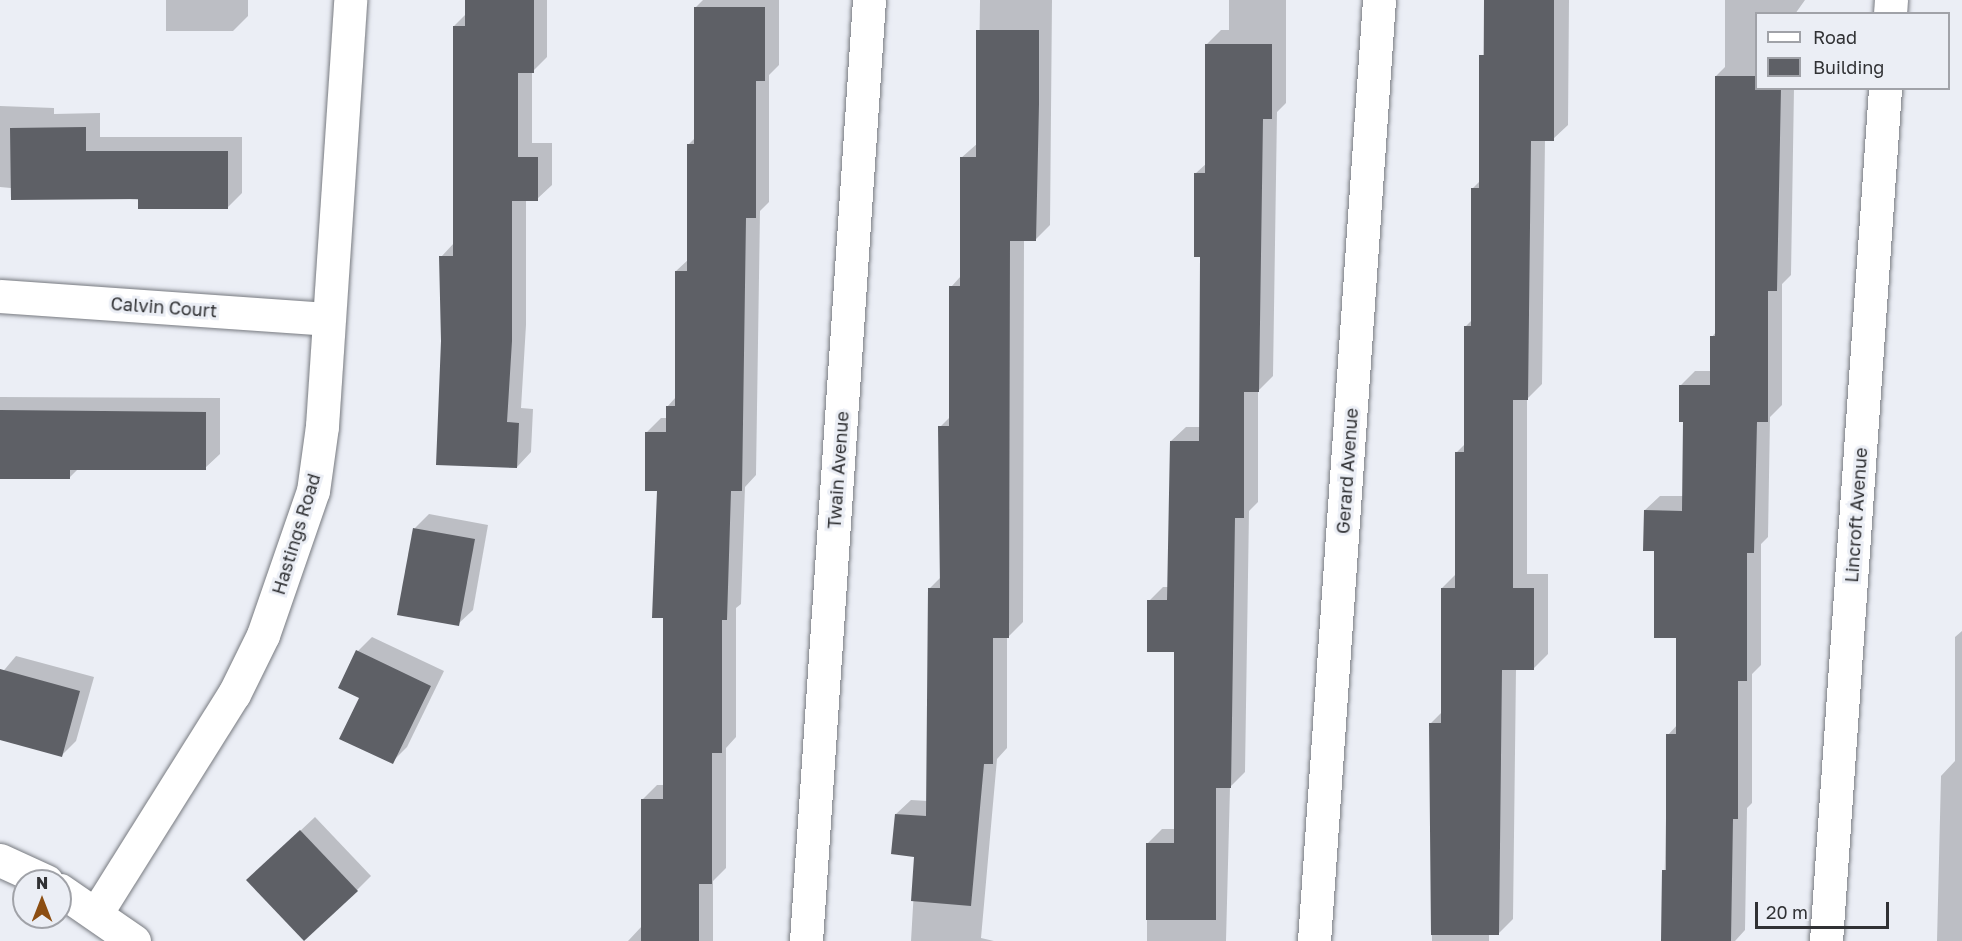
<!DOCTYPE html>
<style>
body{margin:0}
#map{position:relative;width:1962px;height:941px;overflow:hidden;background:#ebeef5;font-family:"Golos Text",sans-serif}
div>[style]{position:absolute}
.shadow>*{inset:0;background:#0003}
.building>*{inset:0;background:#5e6066}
.roads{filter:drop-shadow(0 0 2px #777a80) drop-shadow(0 0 2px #777a80)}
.minor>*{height:33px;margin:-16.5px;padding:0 16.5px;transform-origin:16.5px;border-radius:16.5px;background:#fff}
span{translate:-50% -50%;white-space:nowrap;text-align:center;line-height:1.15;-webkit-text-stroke:6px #ebeef5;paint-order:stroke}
.street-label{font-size:18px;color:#303134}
.legend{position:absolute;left:1755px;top:12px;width:195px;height:78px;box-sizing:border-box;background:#ebeef5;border:2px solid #a0a2a8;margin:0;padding:8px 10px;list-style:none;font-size:18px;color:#303134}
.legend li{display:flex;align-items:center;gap:12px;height:30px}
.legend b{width:30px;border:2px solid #a0a2a8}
.north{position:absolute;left:12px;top:869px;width:60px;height:60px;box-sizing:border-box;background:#ebeef5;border:2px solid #a0a2a8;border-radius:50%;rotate:0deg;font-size:16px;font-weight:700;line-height:24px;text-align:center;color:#303134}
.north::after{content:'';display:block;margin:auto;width:21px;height:27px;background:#8c4e12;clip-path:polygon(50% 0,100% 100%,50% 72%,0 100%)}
.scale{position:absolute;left:1755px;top:902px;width:134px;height:27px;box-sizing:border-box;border:3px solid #303134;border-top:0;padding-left:8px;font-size:18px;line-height:21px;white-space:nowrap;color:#303134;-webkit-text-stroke:4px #ebeef5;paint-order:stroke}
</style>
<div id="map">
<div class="shadow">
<i style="clip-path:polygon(166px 0,248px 0,248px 16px,233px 31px,166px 31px)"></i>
<i style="clip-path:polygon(466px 0,547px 0,547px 57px,532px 72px,532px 143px,552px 143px,552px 185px,537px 199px,526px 199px,526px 325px,521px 408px,533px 409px,531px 452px,517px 467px,443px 341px,441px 257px,454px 243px,454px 26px,466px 14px)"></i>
<i style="clip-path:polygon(703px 0,779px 0,779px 65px,769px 75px,769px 202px,760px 211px,756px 475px,745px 487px,741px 604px,736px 608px,736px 737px,726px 748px,726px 868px,713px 881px,713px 941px,628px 941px,643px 925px,643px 799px,657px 785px,664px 785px,664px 616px,658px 490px,646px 433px,661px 418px,667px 418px,667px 407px,676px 397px,676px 271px,689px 259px,689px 144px,695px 138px,695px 8px)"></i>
<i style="clip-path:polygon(980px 0,1052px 0,1050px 225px,1035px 240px,1024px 240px,1023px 622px,1007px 638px,1007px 748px,997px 759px,981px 938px,994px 941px,911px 941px,916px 855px,896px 814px,911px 800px,928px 801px,930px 588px,941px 577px,940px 427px,951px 416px,951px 287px,961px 276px,961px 158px,978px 143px)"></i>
<i style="clip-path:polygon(1229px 0,1286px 0,1286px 103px,1277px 112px,1273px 376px,1258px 391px,1258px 502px,1249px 511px,1245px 772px,1230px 787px,1226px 941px,1147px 941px,1147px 844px,1162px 829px,1176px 829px,1176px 650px,1149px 601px,1163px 587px,1169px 587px,1171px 441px,1186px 427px,1201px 427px,1202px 256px,1196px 173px,1207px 163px,1207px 44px,1221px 30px,1229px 30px)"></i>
<i style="clip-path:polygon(1484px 0,1569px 0,1568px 125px,1553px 139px,1545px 139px,1542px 384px,1527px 399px,1527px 574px,1548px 574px,1548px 654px,1533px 669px,1516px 669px,1513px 919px,1498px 934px,1489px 934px,1489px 941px,1432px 941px,1430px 724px,1442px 712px,1442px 588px,1456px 574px,1456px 453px,1466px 443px,1466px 326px,1473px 319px,1473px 188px,1481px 180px)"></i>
<i style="clip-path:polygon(1725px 0,1805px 0,1795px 14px,1756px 14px,1756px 88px,1794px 88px,1791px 275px,1782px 284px,1782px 405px,1770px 417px,1768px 537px,1761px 544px,1761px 665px,1752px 674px,1752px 803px,1747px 808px,1745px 930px,1735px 941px,1663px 941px,1668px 735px,1678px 724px,1678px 637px,1645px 510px,1660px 496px,1684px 496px,1685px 420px,1680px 386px,1695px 371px,1712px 371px,1712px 337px,1716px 332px,1716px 76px,1725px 67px)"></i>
<i style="clip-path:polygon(0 106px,54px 108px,54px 114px,100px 113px,100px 137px,242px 137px,242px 193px,227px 208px,0 187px)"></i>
<i style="clip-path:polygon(0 397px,220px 398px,220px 454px,205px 468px,79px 468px,70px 477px,0 477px)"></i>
<i style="clip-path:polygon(429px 514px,488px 525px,473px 610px,458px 624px,415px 528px)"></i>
<i style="clip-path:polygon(1962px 607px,1962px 941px,1937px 941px,1941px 776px,1955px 761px,1955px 637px,1962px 631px)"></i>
<i style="clip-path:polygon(372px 637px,444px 671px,407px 747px,392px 762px,361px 698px,358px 651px)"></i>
<i style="clip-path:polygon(16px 656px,94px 677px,76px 741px,62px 755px,0 739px,0 675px)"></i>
<i style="clip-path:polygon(315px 817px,371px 876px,357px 890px,263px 866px)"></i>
</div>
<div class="building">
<i style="clip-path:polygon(465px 0,534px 0,534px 73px,518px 73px,518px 157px,538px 157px,538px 201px,512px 201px,512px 341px,507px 422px,519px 423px,517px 468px,436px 465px,441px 341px,439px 256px,453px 256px,453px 26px,465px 26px)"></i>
<i style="clip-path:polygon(1484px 0,1554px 0,1554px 141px,1531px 141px,1528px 400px,1513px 400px,1513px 588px,1534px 588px,1534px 670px,1502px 670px,1499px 935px,1431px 935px,1429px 723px,1441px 723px,1441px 588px,1455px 588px,1455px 452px,1464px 452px,1464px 326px,1471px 326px,1471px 188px,1479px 188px,1479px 55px,1484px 55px)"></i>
<i style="clip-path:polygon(694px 7px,765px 7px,765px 81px,756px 81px,756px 218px,746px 218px,742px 491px,731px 491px,727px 620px,722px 620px,722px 753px,712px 753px,712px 884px,699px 884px,699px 941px,641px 941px,641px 799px,663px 799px,663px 618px,652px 618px,657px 491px,645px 491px,645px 432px,666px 432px,666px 406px,675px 406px,675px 271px,687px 271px,687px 144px,694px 144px)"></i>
<i style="clip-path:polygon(976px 30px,1039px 30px,1039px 104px,1036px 241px,1010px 241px,1009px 638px,993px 638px,993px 764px,984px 764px,971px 906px,911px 901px,914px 857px,891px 854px,895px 814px,926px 816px,928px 588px,940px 588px,938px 426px,949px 426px,949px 286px,960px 286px,960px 157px,976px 157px)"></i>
<i style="clip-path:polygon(1205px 44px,1272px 44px,1272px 119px,1263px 119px,1259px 392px,1244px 392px,1244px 518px,1235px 518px,1231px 788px,1216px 788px,1216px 920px,1146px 920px,1146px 843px,1174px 843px,1174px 652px,1147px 652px,1147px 600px,1167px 600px,1170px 441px,1199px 441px,1200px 257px,1194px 257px,1194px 173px,1205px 173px)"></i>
<i style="clip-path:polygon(1715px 76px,1756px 76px,1756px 88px,1781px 88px,1777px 291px,1768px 291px,1768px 422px,1757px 422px,1754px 553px,1747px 553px,1747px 681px,1738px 681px,1738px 819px,1733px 819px,1731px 941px,1661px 941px,1662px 870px,1666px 870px,1666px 734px,1676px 734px,1676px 638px,1654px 638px,1654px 551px,1643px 551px,1644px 510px,1682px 511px,1683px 422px,1679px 422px,1679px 385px,1710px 385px,1710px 336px,1715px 336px)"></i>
<i style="clip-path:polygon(86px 127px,86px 151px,228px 151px,228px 209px,138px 209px,138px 199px,11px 200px,10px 128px)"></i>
<i style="clip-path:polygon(0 410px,206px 412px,206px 470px,70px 470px,70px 479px,0 479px)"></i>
<i style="clip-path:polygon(413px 528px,475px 539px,459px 626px,397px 615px)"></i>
<i style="clip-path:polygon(356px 650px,431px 686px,393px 764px,339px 739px,359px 698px,338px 688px)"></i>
<i style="clip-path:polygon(0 669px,80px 691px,62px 757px,0 740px)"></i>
<i style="clip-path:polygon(300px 830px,358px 891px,304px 941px,246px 880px)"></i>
</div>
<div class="roads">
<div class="minor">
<i style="left:1890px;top:14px;width:14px;rotate:-86deg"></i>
<i style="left:0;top:296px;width:329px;rotate:4deg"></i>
<i style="left:0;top:860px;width:51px;rotate:24.5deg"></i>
<i style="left:60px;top:890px;width:90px;rotate:34.6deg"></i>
<i style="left:97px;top:912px;width:257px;rotate:-57.9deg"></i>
<i style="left:234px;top:694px;width:66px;rotate:-63.8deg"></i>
<i style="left:263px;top:635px;width:152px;rotate:-70.9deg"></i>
<i style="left:313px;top:491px;width:66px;rotate:-82.1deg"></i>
<i style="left:322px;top:426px;width:427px;rotate:-86.2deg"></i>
<i style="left:806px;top:941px;width:943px;rotate:-86.17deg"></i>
<i style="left:1314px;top:941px;width:943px;rotate:-86.05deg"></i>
<i style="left:1826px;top:941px;width:855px;rotate:-86.04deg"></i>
</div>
</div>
<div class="street-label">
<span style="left:164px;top:307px;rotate:4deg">Calvin Court</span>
<span style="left:838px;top:470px;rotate:-86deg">Twain Avenue</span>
<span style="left:1347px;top:471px;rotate:-86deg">Gerard Avenue</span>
<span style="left:1856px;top:515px;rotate:-86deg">Lincroft Avenue</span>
<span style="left:296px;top:534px;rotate:-73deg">Hastings Road</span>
</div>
<ul class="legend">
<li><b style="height:8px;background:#fff"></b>Road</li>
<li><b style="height:16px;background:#5e6066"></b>Building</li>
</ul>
<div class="north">N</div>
<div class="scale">20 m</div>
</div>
